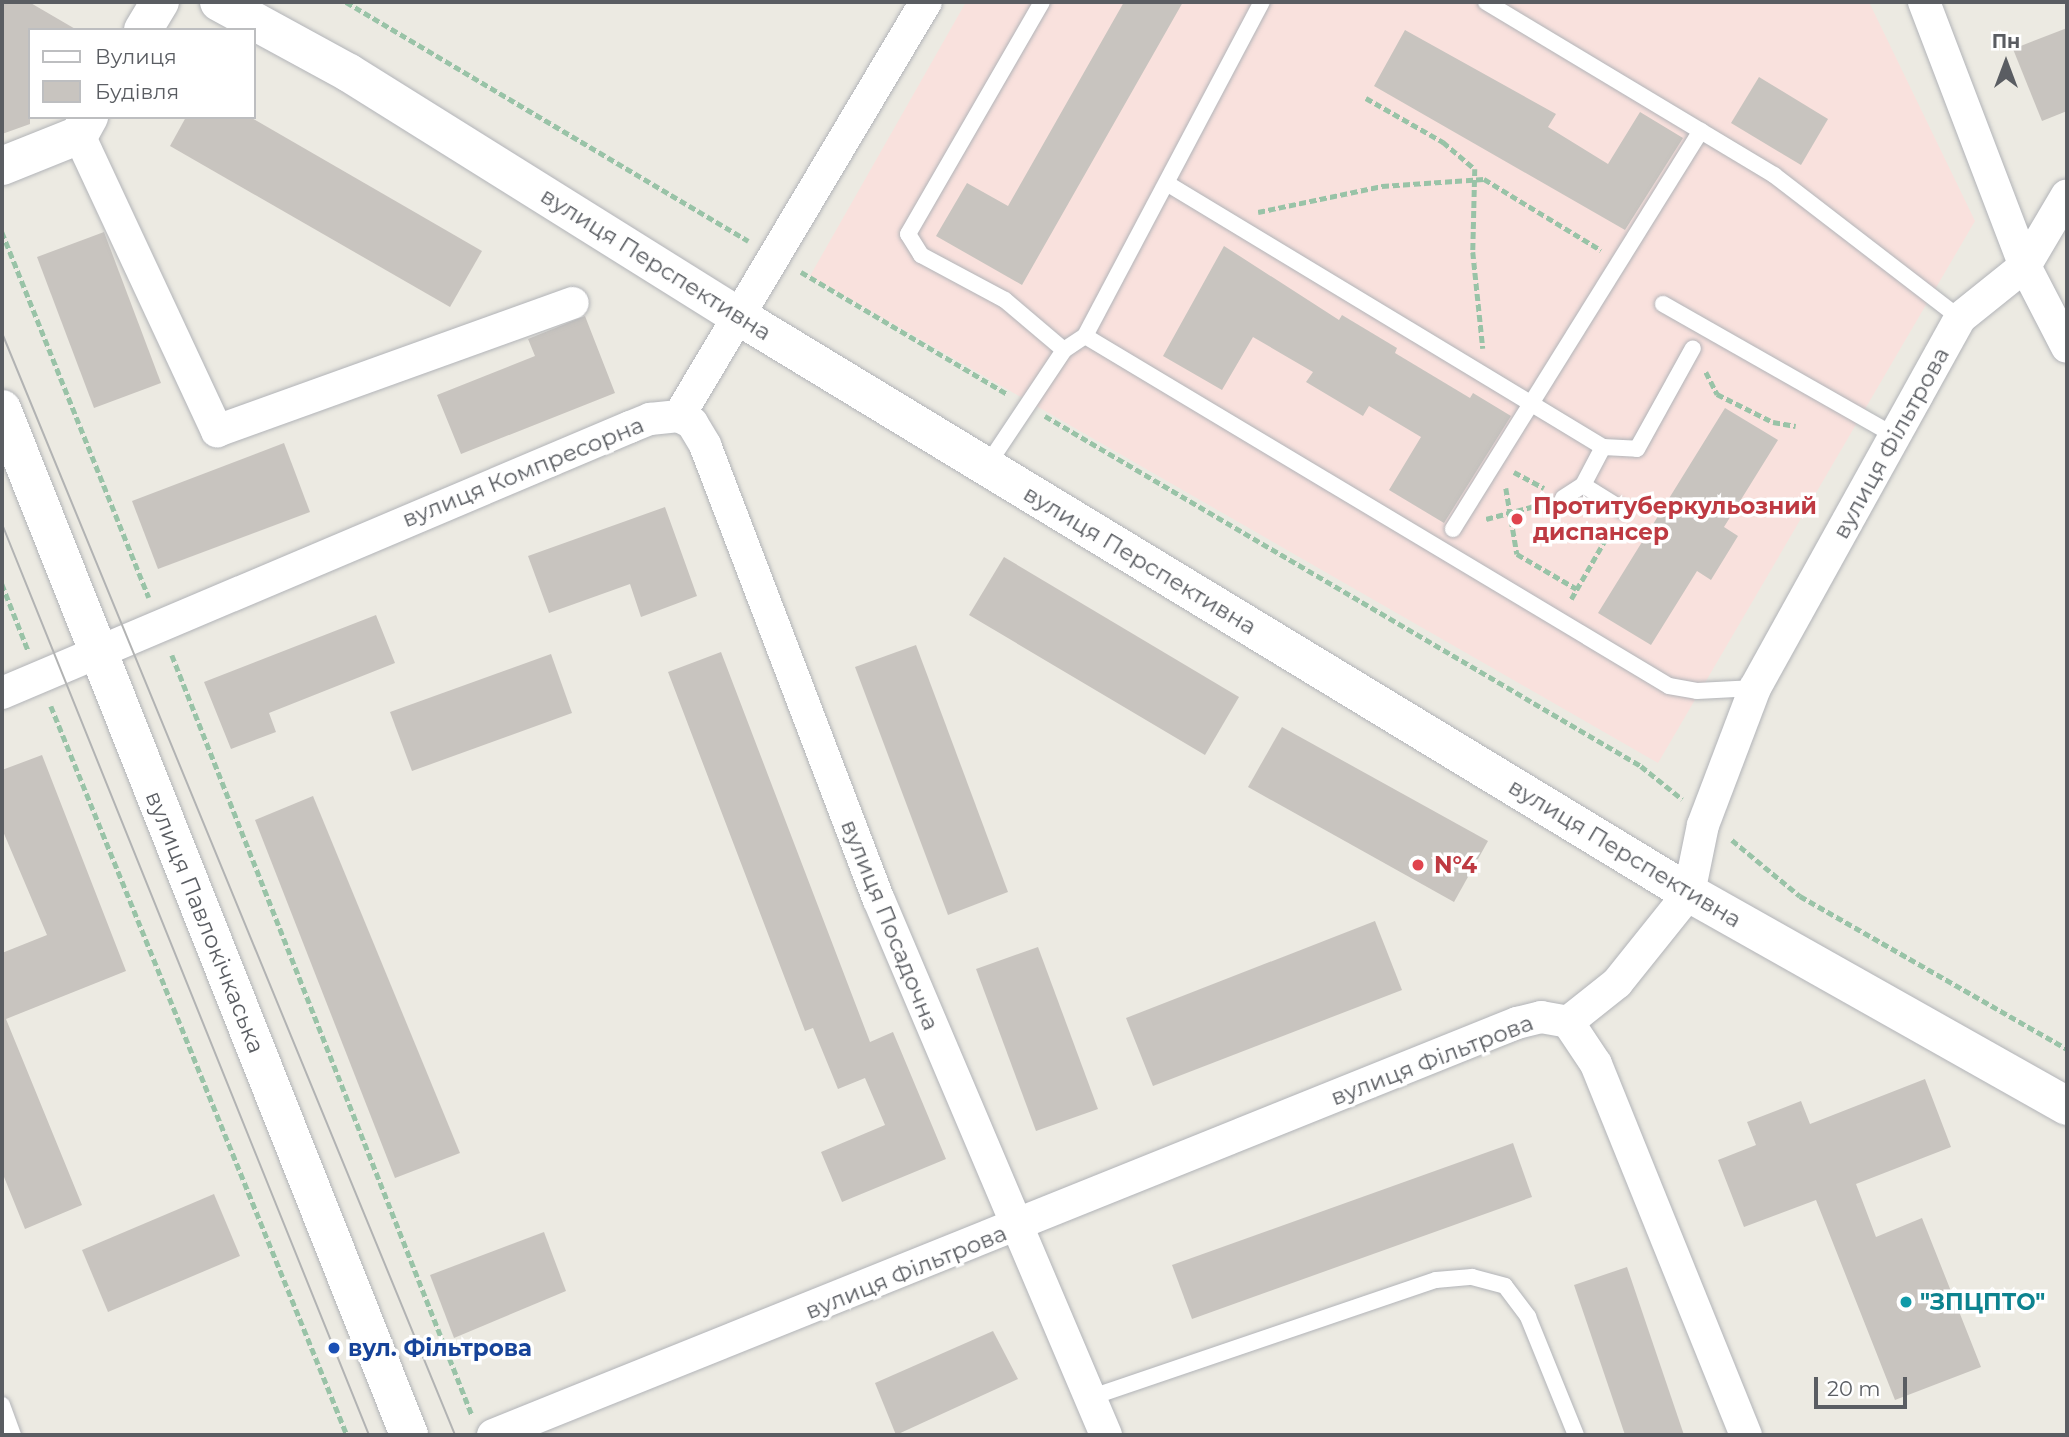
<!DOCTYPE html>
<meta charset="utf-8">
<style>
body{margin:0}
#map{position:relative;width:2069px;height:1437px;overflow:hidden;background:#eceae2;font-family:Montserrat,sans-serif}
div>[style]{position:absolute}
.medical>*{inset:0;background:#f9e1dd}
.building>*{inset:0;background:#c8c4bf}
.path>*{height:4.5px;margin-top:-2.25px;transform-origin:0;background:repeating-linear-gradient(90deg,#99c3a7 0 7px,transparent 0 10.5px)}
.roads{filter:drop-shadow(0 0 2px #b2b4b8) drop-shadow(0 0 2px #b2b4b8)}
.service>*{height:16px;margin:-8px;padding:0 8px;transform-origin:8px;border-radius:8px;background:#fff}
.minor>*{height:32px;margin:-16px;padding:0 16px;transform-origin:16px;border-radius:16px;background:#fff}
.tertiary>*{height:38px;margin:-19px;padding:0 19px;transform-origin:19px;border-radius:19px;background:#fff}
.tram>*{height:2px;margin:-1px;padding:0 1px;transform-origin:1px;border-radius:1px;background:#b2b3b3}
.dots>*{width:19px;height:19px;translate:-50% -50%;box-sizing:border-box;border:4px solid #fff;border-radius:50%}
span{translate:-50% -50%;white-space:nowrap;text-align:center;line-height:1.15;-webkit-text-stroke:7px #fff;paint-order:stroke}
.street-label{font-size:23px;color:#5a5d62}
.health-label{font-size:23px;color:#be3a42;font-weight:700}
.left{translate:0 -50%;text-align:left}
.culture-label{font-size:23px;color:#0d838f;font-weight:700}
.transit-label{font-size:23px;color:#164399;font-weight:700}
.frame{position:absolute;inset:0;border:4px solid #5a5d62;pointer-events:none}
.legend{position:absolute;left:28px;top:28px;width:228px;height:91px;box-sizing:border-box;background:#fff;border:2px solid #bdbec0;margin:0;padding:9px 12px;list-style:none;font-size:21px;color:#5a5d62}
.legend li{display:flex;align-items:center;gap:14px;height:35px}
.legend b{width:35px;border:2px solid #bdbec0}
.north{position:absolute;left:1971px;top:28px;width:70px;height:70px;-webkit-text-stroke:5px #fff;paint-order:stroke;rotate:0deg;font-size:19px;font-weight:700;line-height:28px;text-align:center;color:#5a5d62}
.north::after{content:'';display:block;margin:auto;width:24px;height:32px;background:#5a5d62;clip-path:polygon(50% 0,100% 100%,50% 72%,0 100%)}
.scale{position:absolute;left:1814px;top:1377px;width:93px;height:32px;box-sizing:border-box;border:4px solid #5a5d62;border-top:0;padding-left:9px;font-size:21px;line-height:24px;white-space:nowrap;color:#5a5d62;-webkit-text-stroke:5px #fff;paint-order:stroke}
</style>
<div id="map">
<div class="medical">
<i style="clip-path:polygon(966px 2px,1869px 2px,1975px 221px,1658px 763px,810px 276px)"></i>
</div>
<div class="building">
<i style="clip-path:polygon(2px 2px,29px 2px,77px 30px,30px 30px,30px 124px,2px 134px)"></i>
<i style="clip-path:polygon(1124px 2px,1183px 2px,1022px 285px,936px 236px,967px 183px,1008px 206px)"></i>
<i style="clip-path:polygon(2067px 28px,2067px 111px,2042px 121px,2013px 49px)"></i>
<i style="clip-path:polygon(1405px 30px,1556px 114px,1548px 127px,1608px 164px,1640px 112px,1683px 138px,1625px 230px,1374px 86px)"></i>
<i style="clip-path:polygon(1759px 77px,1828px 119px,1801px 165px,1731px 123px)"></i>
<i style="clip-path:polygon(186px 117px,250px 117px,482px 251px,450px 307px,170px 146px)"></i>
<i style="clip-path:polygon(104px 232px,161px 383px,94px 408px,37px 257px)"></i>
<i style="clip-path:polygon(1224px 246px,1339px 320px,1342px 315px,1397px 348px,1395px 353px,1470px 398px,1473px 393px,1511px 416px,1444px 523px,1389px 490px,1421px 437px,1369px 406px,1363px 416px,1306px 382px,1313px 372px,1253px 337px,1222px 390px,1163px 356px)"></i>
<i style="clip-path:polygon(585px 316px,615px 393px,461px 454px,437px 395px,535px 356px,528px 339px)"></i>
<i style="clip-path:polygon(1725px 408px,1778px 440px,1724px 527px,1738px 536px,1711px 580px,1697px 571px,1651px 645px,1598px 613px)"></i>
<i style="clip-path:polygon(284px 443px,310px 512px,158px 569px,132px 501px)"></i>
<i style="clip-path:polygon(665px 507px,697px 596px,641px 617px,630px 584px,549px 613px,528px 556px)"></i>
<i style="clip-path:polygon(1004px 557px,1239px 697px,1205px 755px,969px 615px)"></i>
<i style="clip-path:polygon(376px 615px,395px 663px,269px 713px,276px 732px,231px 749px,204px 682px)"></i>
<i style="clip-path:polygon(916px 645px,1008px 892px,948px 915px,855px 667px)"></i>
<i style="clip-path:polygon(721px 652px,870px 1042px,893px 1032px,946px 1159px,842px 1202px,821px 1152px,885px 1125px,865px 1078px,838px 1089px,813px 1028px,805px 1031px,668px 672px)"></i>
<i style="clip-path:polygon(551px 654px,572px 713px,412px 771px,390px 712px)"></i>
<i style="clip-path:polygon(1282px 727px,1488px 841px,1454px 902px,1248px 787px)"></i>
<i style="clip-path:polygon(42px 755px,126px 971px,6px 1019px,82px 1205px,25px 1229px,2px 1172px,2px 953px,47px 935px,2px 829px,2px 770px)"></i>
<i style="clip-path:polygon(313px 796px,460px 1153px,395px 1178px,255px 820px)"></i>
<i style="clip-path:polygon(1375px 921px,1402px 990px,1153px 1086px,1126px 1018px)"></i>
<i style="clip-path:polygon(1038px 947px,1098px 1109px,1036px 1131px,976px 969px)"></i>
<i style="clip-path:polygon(1925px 1079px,1951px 1147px,1856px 1184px,1876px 1237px,1922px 1218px,1981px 1367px,1895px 1400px,1816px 1200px,1744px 1227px,1718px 1160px,1756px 1145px,1747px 1122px,1801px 1101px,1810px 1124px)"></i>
<i style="clip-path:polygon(1513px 1143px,1532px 1197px,1192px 1319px,1172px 1265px)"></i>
<i style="clip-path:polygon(214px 1194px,240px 1256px,108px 1312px,82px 1250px)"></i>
<i style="clip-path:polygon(544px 1232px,566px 1291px,454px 1338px,430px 1275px)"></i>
<i style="clip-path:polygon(1627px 1267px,1684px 1435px,1625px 1435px,1574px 1285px)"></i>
<i style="clip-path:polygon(993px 1331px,1018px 1379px,896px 1435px,875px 1383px)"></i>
</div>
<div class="path">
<i style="left:346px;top:2px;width:468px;rotate:30.7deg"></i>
<i style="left:1366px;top:98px;width:89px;rotate:29.7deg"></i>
<i style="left:1443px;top:142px;width:42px;rotate:40.2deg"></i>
<i style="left:1475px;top:169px;width:83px;rotate:91.4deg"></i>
<i style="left:1473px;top:252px;width:97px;rotate:84.1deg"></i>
<i style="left:1258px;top:212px;width:127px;rotate:-11.8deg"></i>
<i style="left:1382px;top:186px;width:102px;rotate:-3.9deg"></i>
<i style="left:1484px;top:179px;width:137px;rotate:31.3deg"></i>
<i style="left:2px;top:232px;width:394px;rotate:68.1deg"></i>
<i style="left:801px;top:272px;width:239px;rotate:30.6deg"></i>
<i style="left:1706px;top:372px;width:25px;rotate:63deg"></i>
<i style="left:1717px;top:394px;width:63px;rotate:26.6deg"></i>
<i style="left:1773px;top:422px;width:23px;rotate:10deg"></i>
<i style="left:1045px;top:416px;width:691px;rotate:30.42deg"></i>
<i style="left:1641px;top:766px;width:53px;rotate:38.8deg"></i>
<i style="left:1514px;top:472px;width:34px;rotate:28deg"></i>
<i style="left:1506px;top:488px;width:67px;rotate:80.5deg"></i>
<i style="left:1517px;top:554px;width:69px;rotate:30.3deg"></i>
<i style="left:1486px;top:519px;width:58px;rotate:-15deg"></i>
<i style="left:2px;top:584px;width:71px;rotate:68.5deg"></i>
<i style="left:1571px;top:599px;width:82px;rotate:-60deg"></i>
<i style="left:172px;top:655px;width:817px;rotate:68.46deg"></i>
<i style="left:51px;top:706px;width:787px;rotate:67.9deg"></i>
<i style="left:1732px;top:840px;width:88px;rotate:39.5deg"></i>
<i style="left:1800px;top:896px;width:308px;rotate:29.8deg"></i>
</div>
<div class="roads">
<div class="service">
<i style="left:1042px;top:2px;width:268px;rotate:120deg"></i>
<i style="left:908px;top:234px;width:25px;rotate:58deg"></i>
<i style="left:921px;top:255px;width:95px;rotate:28.2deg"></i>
<i style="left:1005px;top:300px;width:77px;rotate:40.3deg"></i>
<i style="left:1486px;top:2px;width:336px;rotate:31deg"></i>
<i style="left:1774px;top:175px;width:235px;rotate:37.6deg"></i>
<i style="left:1168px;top:184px;width:508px;rotate:31.16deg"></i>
<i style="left:1603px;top:447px;width:34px;rotate:3deg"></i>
<i style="left:1637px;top:449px;width:115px;rotate:-61deg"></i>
<i style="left:1663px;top:304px;width:267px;rotate:29.6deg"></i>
<i style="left:1085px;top:336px;width:378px;rotate:-62.1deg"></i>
<i style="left:986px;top:467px;width:141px;rotate:-56.3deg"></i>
<i style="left:1064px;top:350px;width:25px;rotate:-34deg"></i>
<i style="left:1085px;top:336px;width:681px;rotate:30.93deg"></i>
<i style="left:1669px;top:686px;width:28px;rotate:10deg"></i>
<i style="left:1697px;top:691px;width:58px;rotate:-3deg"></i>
<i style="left:1583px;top:485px;width:47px;rotate:32deg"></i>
<i style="left:1563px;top:498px;width:24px;rotate:-33deg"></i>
<i style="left:1583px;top:485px;width:43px;rotate:-62.2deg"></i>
<i style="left:1453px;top:529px;width:469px;rotate:-58.1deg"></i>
<i style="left:1092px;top:1397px;width:363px;rotate:-18.8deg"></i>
<i style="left:1436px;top:1280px;width:36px;rotate:-5deg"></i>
<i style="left:1472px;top:1277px;width:34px;rotate:15deg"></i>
<i style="left:1505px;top:1286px;width:39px;rotate:53deg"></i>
<i style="left:1528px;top:1317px;width:127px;rotate:67.9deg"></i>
<i style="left:2px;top:1405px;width:32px;rotate:70deg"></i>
</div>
<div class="minor">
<i style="left:1924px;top:2px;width:283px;rotate:69.1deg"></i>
<i style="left:79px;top:135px;width:327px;rotate:65deg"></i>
<i style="left:217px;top:431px;width:378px;rotate:-19.8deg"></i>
<i style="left:2025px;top:266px;width:82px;rotate:-59.4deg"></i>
<i style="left:679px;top:416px;width:15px;rotate:28deg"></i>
<i style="left:692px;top:423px;width:26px;rotate:59deg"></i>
<i style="left:705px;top:445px;width:487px;rotate:69.1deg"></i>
<i style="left:879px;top:900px;width:581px;rotate:67.01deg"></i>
<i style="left:2px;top:693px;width:682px;rotate:-22.96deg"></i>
<i style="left:630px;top:427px;width:22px;rotate:-22deg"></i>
<i style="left:650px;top:419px;width:29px;rotate:-6deg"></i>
<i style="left:679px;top:416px;width:482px;rotate:-59.2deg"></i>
<i style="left:1568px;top:1022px;width:50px;rotate:56.3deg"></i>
<i style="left:1596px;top:1064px;width:400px;rotate:68deg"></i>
<i style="left:493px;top:1435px;width:1104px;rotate:-21.92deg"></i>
<i style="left:1517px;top:1023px;width:25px;rotate:-14deg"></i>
<i style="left:1541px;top:1017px;width:27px;rotate:10deg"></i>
<i style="left:1568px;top:1022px;width:63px;rotate:-38.5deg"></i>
<i style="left:1617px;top:983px;width:115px;rotate:-51.3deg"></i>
<i style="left:1689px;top:893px;width:69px;rotate:-78.4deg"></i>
<i style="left:1703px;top:825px;width:147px;rotate:-69.2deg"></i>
<i style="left:1755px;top:688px;width:423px;rotate:-61deg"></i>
<i style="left:1960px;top:318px;width:83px;rotate:-38.7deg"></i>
<i style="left:2025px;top:266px;width:91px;rotate:62.6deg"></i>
</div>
<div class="tertiary">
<i style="left:219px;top:2px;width:148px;rotate:28.6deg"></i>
<i style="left:349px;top:73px;width:461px;rotate:32deg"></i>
<i style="left:740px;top:317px;width:1110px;rotate:31.26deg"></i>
<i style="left:1689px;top:893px;width:434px;rotate:29.4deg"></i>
<i style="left:143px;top:30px;width:33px;rotate:-59deg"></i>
<i style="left:2px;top:166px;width:83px;rotate:-21.9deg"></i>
<i style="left:79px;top:135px;width:21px;rotate:-61deg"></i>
<i style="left:2px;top:409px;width:1104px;rotate:68.36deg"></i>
</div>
</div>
<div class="tram">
<i style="left:2px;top:333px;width:1191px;rotate:67.65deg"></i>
<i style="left:2px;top:524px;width:982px;rotate:68.06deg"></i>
</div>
<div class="dots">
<i style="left:1517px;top:519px;background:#e0444e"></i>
<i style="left:1418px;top:865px;background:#e0444e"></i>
<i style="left:1906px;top:1302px;background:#0f9aa8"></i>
<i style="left:334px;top:1348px;background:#1a4fb4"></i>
</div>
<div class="street-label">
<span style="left:656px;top:264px;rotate:32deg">вулиця Перспективна</span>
<span style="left:1891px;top:443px;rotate:-61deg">вулиця Фільтрова</span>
<span style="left:523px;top:472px;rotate:-22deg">вулиця Компресорна</span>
<span style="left:1140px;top:560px;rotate:31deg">вулиця Перспективна</span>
<span style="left:1625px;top:853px;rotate:31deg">вулиця Перспективна</span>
<span style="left:205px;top:922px;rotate:68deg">вулиця Павлокічкаська</span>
<span style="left:890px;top:925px;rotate:68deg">вулиця Посадочна</span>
<span style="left:1432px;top:1060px;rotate:-21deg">вулиця Фільтрова</span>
<span style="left:906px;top:1272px;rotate:-22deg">вулиця Фільтрова</span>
</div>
<div class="health-label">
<span class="left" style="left:1533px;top:519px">Протитуберкульозний<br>диспансер</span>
<span class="left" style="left:1434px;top:865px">N°4</span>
</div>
<div class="culture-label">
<span class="left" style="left:1920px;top:1302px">"ЗПЦПТО"</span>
</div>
<div class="transit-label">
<span class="left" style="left:348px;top:1348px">вул. Фільтрова</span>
</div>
<div class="frame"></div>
<ul class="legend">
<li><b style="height:9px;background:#fff"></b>Вулиця</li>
<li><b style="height:19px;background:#c8c4bf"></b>Будівля</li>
</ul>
<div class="north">Пн</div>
<div class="scale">20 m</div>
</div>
